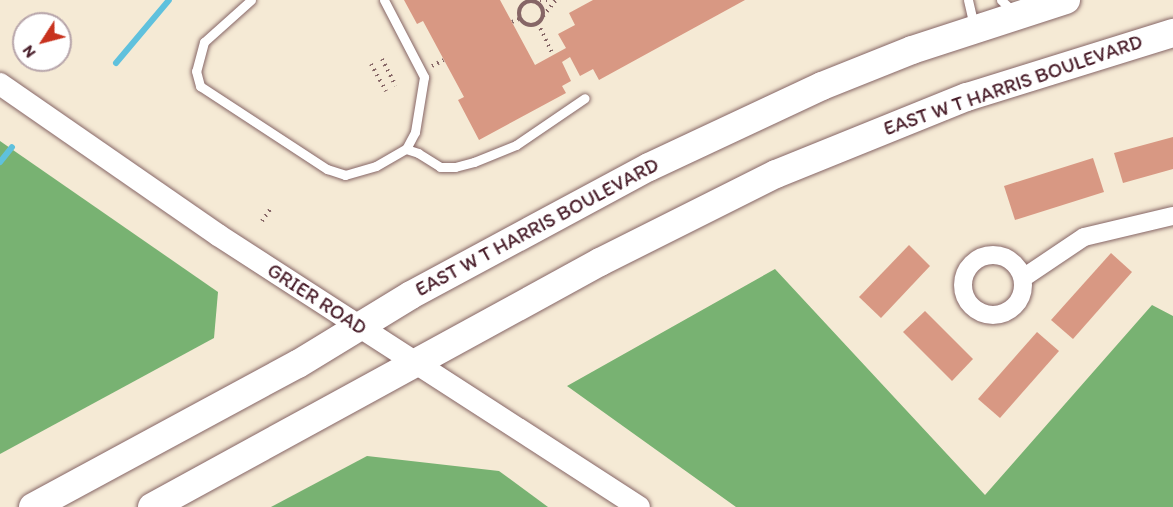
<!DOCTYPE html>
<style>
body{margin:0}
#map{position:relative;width:1173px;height:507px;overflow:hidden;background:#f5ead5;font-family:Itim,sans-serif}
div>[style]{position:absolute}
.forest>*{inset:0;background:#78b272}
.stream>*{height:6px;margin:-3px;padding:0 3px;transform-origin:3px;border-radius:3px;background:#5fc1dd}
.building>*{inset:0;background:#d89883}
.path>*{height:4px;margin-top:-2px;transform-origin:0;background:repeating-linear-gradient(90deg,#866666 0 1.5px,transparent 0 6px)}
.path>.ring{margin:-2px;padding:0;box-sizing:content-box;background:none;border:4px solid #866666;border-radius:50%}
.roads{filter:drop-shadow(0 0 2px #866666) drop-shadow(0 0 2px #866666)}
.service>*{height:9px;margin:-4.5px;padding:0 4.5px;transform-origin:4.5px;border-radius:4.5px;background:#fff}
.minor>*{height:18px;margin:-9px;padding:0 9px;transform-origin:9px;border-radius:9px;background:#fff}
.minor>.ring{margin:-9px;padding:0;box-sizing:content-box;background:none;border:18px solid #fff;border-radius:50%}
.tertiary>*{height:22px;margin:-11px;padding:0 11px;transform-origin:11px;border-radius:11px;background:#fff}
.primary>*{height:28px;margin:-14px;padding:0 14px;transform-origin:14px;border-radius:14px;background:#fff}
span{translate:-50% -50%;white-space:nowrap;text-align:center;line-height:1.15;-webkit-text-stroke:6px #fff;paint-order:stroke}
.street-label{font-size:20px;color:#4a1f2b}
.north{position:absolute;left:12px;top:12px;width:60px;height:60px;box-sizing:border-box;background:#fff;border:2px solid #b7a5aa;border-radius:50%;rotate:234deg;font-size:16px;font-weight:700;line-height:24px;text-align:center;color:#4a1f2b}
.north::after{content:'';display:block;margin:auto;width:21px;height:27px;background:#c8321e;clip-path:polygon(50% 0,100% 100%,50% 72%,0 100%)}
</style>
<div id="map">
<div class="forest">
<i style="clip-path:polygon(0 141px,218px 292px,214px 338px,0 454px)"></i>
<i style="clip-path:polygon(775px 269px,985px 495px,1152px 305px,1173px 316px,1173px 507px,736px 507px,567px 386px)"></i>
<i style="clip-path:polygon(367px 456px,499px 471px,548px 507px,271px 507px)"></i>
</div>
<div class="stream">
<i style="left:116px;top:63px;width:82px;rotate:-49.9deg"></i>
<i style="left:0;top:162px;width:19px;rotate:-51deg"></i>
</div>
<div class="building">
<i style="clip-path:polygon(404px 0,500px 0,535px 65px,566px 48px,558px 34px,575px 25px,569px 13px,593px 0,745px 0,599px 80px,593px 69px,580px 76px,570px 57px,562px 62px,571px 81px,562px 86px,566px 93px,479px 140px,458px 100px,464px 97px,444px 60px,423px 21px,417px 24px)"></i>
<i style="clip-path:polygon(1173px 137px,1173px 169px,1123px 183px,1114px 153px)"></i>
<i style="clip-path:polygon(1093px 158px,1104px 192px,1015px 220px,1004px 186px)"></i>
<i style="clip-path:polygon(909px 245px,930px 266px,881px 318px,859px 297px)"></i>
<i style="clip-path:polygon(1111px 253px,1132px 272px,1073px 339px,1051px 320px)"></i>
<i style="clip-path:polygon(925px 311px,973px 359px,952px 381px,903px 332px)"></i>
<i style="clip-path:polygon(1037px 332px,1059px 351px,1000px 418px,978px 399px)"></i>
</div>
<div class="path">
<i style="left:540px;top:0;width:12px"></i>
<i class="ring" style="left:519px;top:1px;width:20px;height:20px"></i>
<i style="left:543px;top:16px;width:21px;rotate:-51deg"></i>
<i style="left:512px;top:22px;width:10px;rotate:-24deg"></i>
<i style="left:538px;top:23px;width:35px;rotate:65deg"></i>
<i style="left:382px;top:59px;width:30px;rotate:63deg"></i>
<i style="left:371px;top:64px;width:31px;rotate:61deg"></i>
<i style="left:432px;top:66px;width:13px;rotate:-27deg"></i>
<i style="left:262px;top:221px;width:16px;rotate:-55deg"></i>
</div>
<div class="roads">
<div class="service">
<i style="left:251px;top:0;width:63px;rotate:138.2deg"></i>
<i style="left:204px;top:42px;width:30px;rotate:105deg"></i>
<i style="left:196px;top:71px;width:16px;rotate:75deg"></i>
<i style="left:200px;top:86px;width:152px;rotate:33.2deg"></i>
<i style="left:327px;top:169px;width:19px;rotate:18deg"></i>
<i style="left:345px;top:175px;width:32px;rotate:-16deg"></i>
<i style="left:376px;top:166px;width:34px;rotate:-30deg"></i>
<i style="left:406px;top:149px;width:13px;rotate:18deg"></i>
<i style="left:418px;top:153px;width:26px;rotate:32deg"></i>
<i style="left:440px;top:167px;width:15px"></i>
<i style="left:455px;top:167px;width:20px;rotate:-15deg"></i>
<i style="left:474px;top:162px;width:45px;rotate:-22deg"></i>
<i style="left:516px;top:145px;width:83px;rotate:-34.3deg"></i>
<i style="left:384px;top:0;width:87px;rotate:62.5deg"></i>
<i style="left:424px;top:77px;width:56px;rotate:99.3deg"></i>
<i style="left:415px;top:132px;width:19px;rotate:118deg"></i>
<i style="left:968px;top:0;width:28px;rotate:77deg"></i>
<i style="left:1001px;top:0;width:19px;rotate:43deg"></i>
</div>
<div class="minor">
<i class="ring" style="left:963px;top:255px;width:42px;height:42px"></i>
<i style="left:1023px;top:278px;width:73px;rotate:-33.9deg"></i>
<i style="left:1084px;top:237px;width:91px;rotate:-13.3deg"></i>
</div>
<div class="tertiary">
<i style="left:0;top:84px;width:265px;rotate:34.7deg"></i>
<i style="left:218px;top:235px;width:501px;rotate:32.87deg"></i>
</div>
<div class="primary">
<i style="left:33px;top:507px;width:301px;rotate:-28.4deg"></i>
<i style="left:298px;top:364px;width:132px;rotate:-31.4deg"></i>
<i style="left:411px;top:295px;width:270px;rotate:-28.3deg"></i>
<i style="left:649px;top:167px;width:191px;rotate:-25.1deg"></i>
<i style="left:822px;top:86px;width:97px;rotate:-21.8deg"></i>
<i style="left:912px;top:50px;width:162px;rotate:-18deg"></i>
<i style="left:152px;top:507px;width:511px;rotate:-28.67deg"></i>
<i style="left:600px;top:262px;width:197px;rotate:-26.6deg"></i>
<i style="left:776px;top:174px;width:206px;rotate:-22deg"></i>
<i style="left:967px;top:97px;width:216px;rotate:-17.3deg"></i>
</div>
</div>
<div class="street-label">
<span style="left:1013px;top:85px;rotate:-19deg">EAST W T HARRIS BOULEVARD</span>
<span style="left:537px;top:227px;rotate:-28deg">EAST W T HARRIS BOULEVARD</span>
<span style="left:317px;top:299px;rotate:33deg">GRIER ROAD</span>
</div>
<div class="north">N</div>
</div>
